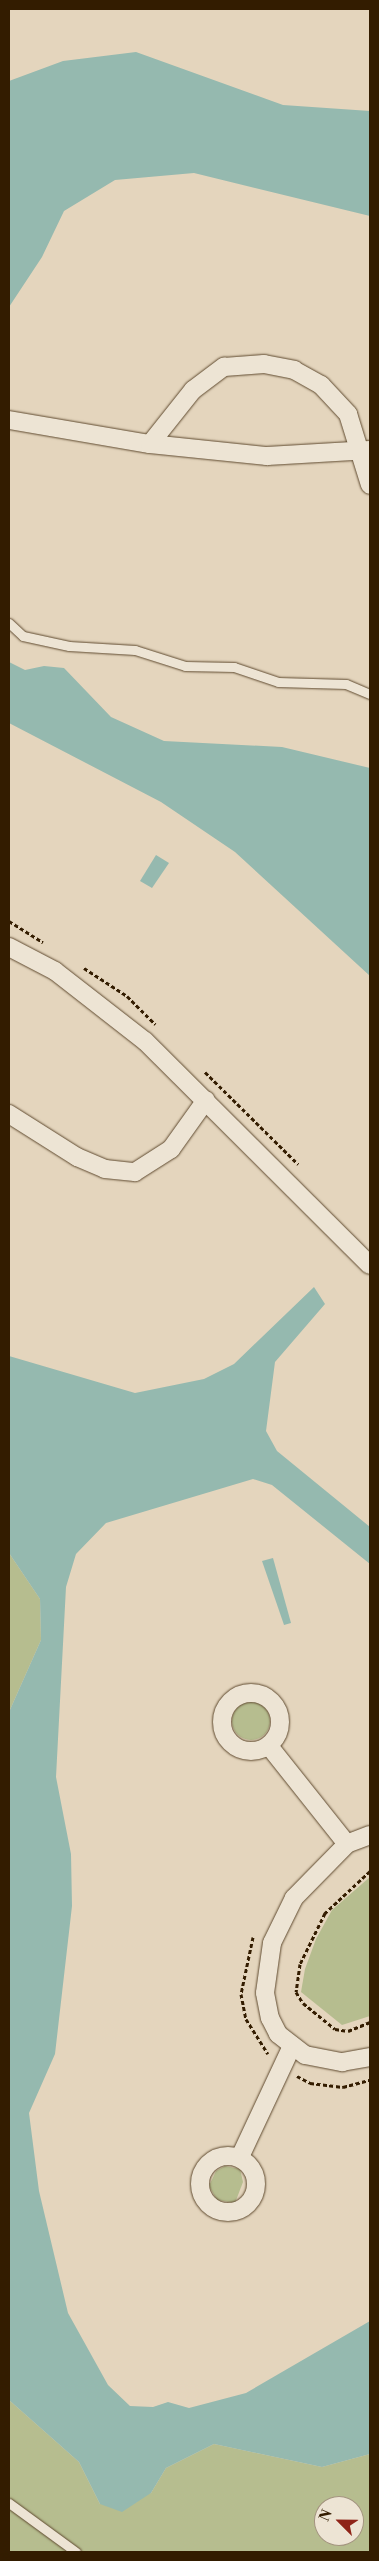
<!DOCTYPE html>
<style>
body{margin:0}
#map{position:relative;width:379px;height:2561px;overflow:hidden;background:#e4d5bd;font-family:"Libre Bodoni",serif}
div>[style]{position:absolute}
.green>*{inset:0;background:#b6bd8f}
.round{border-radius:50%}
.water>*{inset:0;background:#95b9af}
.path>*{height:3px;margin-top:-1.5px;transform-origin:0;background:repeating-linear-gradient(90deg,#331c00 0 4px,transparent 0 6.5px)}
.roads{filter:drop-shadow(0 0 1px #5f4a2f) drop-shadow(0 0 1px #5f4a2f)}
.service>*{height:9px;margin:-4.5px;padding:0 4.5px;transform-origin:4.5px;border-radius:4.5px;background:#ede4d4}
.minor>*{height:18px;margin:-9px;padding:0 9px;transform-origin:9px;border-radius:9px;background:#ede4d4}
.minor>.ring{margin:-9px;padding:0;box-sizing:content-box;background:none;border:18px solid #ede4d4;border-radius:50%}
span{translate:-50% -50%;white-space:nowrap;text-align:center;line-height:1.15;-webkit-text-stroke:4.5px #ede4d4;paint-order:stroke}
.frame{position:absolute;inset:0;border:10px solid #331c00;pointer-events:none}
.north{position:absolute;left:314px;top:2496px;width:50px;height:50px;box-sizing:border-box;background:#ede4d4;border:1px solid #a3947f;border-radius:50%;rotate:293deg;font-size:14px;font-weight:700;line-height:20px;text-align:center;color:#331c00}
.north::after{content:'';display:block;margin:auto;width:18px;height:22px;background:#8f2418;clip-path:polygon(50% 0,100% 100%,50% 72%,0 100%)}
</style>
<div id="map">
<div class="green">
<i style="clip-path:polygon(9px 1553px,40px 1599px,41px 1640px,9px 1712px)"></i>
<i class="round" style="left:232px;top:1702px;width:38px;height:38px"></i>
<i style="clip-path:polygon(370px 1877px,370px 2016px,342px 2025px,301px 1992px,305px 1969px,316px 1939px,332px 1910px)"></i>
<i style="clip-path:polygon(225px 2166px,240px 2169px,243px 2182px,235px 2203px,217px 2200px,209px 2186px,216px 2171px)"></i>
<i style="clip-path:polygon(evenodd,9px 2400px,79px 2462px,100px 2504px,151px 2493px,166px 2468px,214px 2444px,322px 2467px,370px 2454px,370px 2552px,9px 2552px,9px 2400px,324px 2506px,354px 2506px,354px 2536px,324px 2536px,324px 2506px)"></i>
</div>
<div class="water">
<i style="clip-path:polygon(136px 52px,283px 105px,370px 111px,370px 216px,194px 173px,115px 180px,64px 211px,42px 257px,9px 307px,9px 81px,63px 61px)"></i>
<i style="clip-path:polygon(9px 662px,25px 670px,44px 666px,64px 668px,111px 717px,164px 741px,282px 747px,370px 768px,370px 976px,235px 852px,161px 802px,9px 723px)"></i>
<i style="clip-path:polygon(156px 855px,169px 863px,152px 888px,140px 881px)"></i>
<i style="clip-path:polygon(314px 1287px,325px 1304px,275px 1362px,266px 1431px,277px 1451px,370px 1527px,370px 1564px,272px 1485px,253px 1479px,106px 1523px,76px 1554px,66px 1587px,56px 1777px,71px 1854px,72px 1906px,55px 2054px,29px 2113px,39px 2191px,68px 2313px,108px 2385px,130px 2406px,153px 2407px,168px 2402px,189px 2408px,246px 2393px,370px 2321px,370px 2454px,322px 2467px,214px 2444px,166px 2468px,151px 2493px,122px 2512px,100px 2504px,79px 2462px,9px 2400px,9px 1712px,41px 1640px,40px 1599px,9px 1553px,9px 1356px,135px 1393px,204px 1379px,234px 1364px)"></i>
<i style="clip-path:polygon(273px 1558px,291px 1623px,284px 1625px,262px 1561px)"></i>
</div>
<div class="path">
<i style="left:9px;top:921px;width:40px;rotate:32deg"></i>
<i style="left:84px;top:968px;width:51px;rotate:33.1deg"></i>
<i style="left:127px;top:996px;width:40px;rotate:45deg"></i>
<i style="left:205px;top:1072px;width:131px;rotate:44.7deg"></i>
<i style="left:370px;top:1871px;width:62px;rotate:137deg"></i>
<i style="left:325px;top:1913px;width:57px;rotate:116.1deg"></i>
<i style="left:300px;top:1964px;width:28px;rotate:98deg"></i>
<i style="left:296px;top:1992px;width:13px;rotate:58deg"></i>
<i style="left:303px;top:2003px;width:41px;rotate:39.1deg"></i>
<i style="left:335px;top:2029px;width:13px;rotate:9deg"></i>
<i style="left:348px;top:2031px;width:24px;rotate:-22deg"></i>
<i style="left:253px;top:1937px;width:58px;rotate:101.9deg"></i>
<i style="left:241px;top:1994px;width:25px;rotate:79deg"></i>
<i style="left:246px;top:2019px;width:41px;rotate:57.8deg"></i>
<i style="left:297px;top:2076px;width:15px;rotate:28deg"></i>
<i style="left:310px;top:2083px;width:33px;rotate:7deg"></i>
<i style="left:343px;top:2087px;width:28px;rotate:-15deg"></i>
</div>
<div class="roads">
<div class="service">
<i style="left:9px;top:623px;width:19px;rotate:43deg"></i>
<i style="left:23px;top:636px;width:47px;rotate:12.3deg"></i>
<i style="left:69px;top:646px;width:66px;rotate:3.5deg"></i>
<i style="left:135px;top:650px;width:52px;rotate:17.7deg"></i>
<i style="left:185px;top:666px;width:49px;rotate:1.2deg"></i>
<i style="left:234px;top:667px;width:46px;rotate:18.8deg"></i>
<i style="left:278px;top:682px;width:68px;rotate:1.7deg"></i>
<i style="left:346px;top:684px;width:26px;rotate:23deg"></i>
<i style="left:9px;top:2503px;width:83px;rotate:36.2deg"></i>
</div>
<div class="minor">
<i style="left:9px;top:420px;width:143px;rotate:9.7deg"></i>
<i style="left:150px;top:444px;width:118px;rotate:5.9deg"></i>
<i style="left:267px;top:456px;width:103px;rotate:-3.3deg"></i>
<i style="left:150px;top:444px;width:69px;rotate:-51.5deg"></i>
<i style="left:193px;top:390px;width:39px;rotate:-37deg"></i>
<i style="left:224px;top:367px;width:40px;rotate:-4.3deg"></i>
<i style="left:264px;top:364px;width:31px;rotate:11deg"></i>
<i style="left:294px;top:370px;width:31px;rotate:29deg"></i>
<i style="left:321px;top:385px;width:40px;rotate:47deg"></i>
<i style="left:348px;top:414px;width:74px;rotate:72.8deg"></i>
<i style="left:9px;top:947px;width:52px;rotate:27.6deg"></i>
<i style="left:55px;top:971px;width:114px;rotate:37.9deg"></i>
<i style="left:145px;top:1041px;width:317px;rotate:44.9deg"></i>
<i style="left:9px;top:1114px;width:80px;rotate:32.3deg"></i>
<i style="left:77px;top:1157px;width:30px;rotate:23deg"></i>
<i style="left:105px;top:1169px;width:30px;rotate:6deg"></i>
<i style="left:135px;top:1172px;width:43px;rotate:-32.6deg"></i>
<i style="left:171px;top:1149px;width:60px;rotate:-54.5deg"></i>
<i class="ring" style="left:222px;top:1693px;width:40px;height:40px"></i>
<i style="left:269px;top:1746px;width:125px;rotate:51.5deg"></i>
<i style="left:370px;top:1835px;width:25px;rotate:159deg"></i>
<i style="left:347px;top:1844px;width:76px;rotate:134.5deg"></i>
<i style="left:294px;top:1898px;width:50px;rotate:116.1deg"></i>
<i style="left:272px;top:1943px;width:50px;rotate:98deg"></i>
<i style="left:265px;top:1993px;width:25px;rotate:79deg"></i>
<i style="left:270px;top:2018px;width:18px;rotate:63deg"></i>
<i style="left:278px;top:2034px;width:34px;rotate:38deg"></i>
<i style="left:305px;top:2055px;width:38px;rotate:11deg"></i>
<i style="left:342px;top:2062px;width:28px;rotate:-10deg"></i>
<i class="ring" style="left:200px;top:2156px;width:38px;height:38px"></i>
<i style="left:240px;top:2157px;width:123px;rotate:-64.9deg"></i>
</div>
</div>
<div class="frame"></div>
<div class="north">N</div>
</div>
